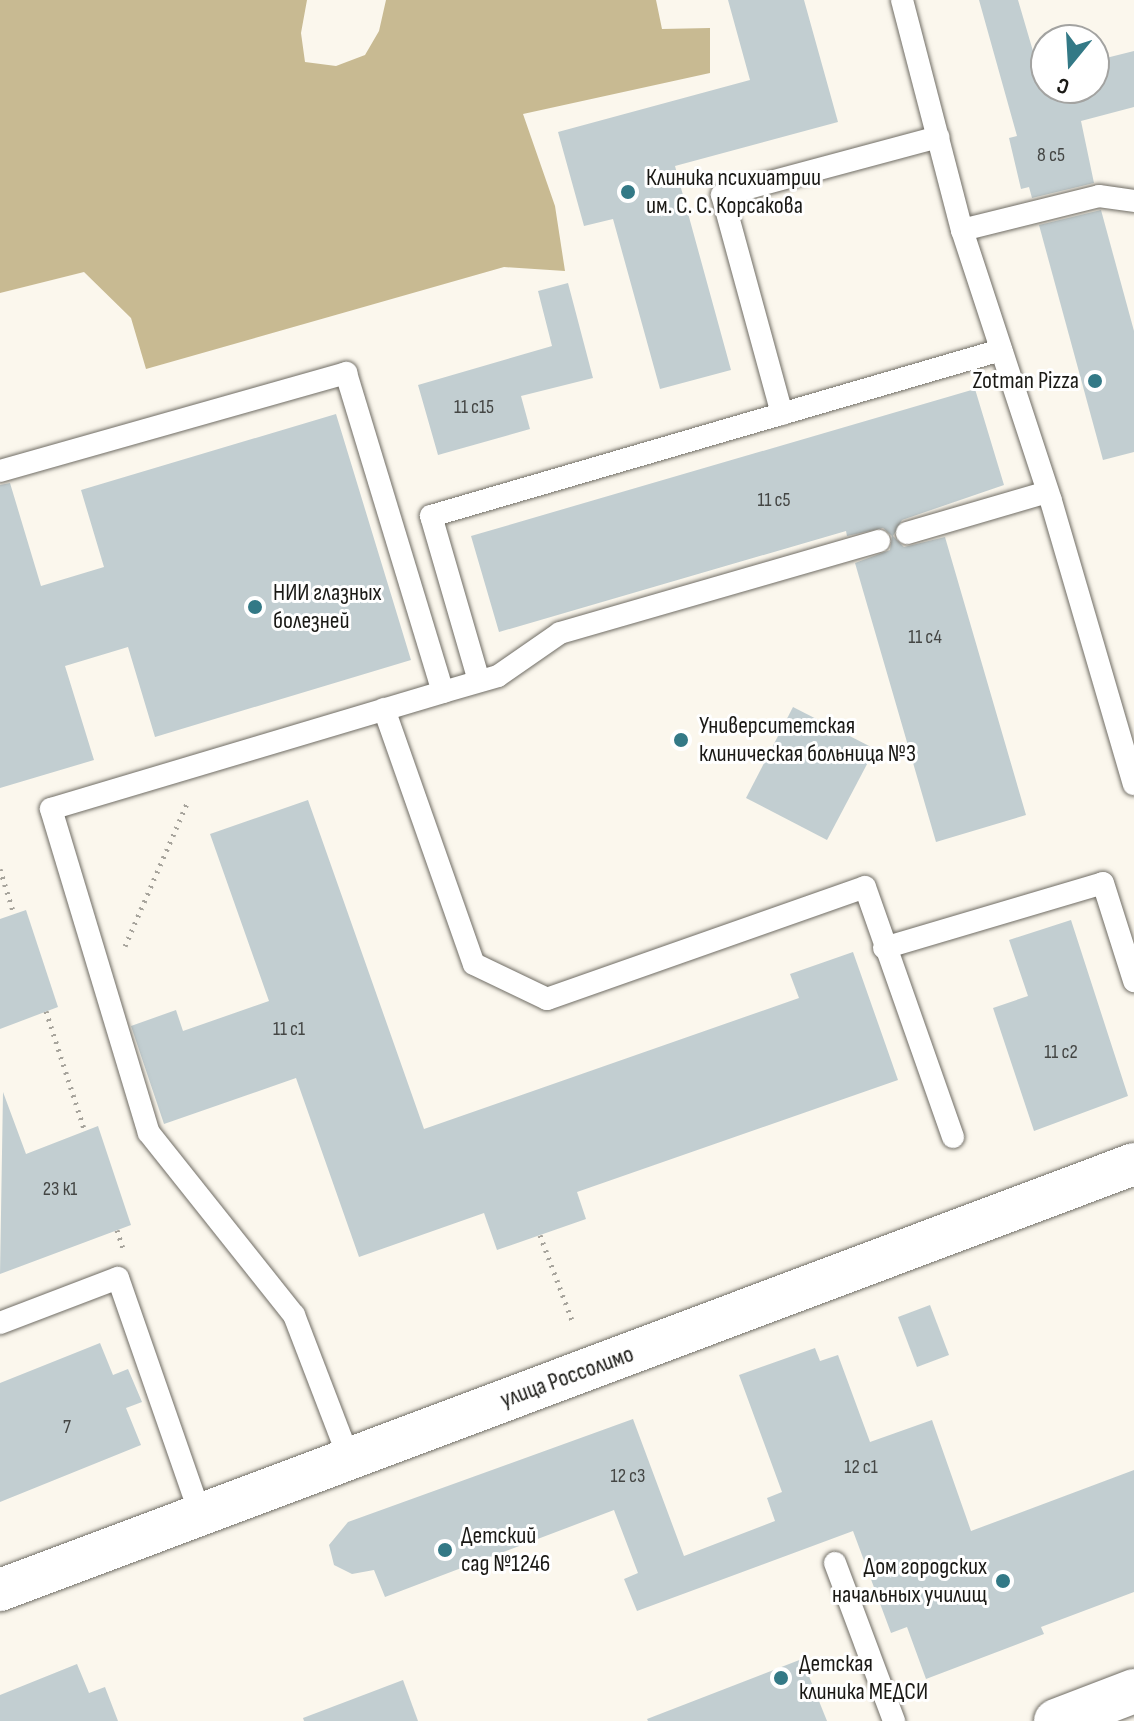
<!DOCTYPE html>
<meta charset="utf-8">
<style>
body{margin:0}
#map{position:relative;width:1134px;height:1721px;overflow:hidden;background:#fbf7ed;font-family:"Sofia Sans Condensed",sans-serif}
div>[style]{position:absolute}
.forest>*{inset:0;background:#c8ba92}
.building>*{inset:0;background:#c2ced1}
.path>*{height:5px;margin-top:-2.5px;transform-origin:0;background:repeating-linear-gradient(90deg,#a7a49c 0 2px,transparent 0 8px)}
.roads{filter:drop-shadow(0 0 2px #706d65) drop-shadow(0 0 2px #706d65)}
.lane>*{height:22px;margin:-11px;padding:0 11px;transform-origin:11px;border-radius:11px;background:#fff}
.street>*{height:42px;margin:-21px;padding:0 21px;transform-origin:21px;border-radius:21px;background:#fff}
.secondary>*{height:44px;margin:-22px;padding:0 22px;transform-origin:22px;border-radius:22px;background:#fff}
.dots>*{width:22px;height:22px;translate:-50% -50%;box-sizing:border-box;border:4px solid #fff;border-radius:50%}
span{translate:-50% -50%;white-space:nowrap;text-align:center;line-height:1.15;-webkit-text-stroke:6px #fff;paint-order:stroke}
.number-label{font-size:20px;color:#444644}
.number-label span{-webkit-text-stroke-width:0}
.poi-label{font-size:24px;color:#1a1915}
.left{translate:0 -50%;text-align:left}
.right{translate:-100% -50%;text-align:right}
.street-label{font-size:24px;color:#1a1915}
.north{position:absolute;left:1030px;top:24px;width:80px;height:80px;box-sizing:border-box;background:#fff;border:2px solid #a3a3a1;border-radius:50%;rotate:198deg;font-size:22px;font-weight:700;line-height:32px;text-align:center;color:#1a1915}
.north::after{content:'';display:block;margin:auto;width:28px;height:36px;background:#337986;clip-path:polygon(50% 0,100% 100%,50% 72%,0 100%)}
</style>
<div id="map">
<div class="forest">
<i style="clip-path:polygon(0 0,307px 0,301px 33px,305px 62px,336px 66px,365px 55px,379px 31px,386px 0,656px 0,662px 29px,710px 28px,710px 73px,523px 114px,555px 206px,565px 271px,504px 267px,146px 369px,131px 318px,84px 272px,0 293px)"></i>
</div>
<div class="building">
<i style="clip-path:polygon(728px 0,804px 0,838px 122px,675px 166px,731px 370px,660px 389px,613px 219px,584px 226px,558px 132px,750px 80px)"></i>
<i style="clip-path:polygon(979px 0,1018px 0,1040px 75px,1046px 74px,1046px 88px,1094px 88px,1094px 61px,1134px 51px,1134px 107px,1081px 121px,1094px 183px,1032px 198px,1029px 187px,1021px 189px,1009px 138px,1017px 136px)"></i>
<i style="clip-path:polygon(1101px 210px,1134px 331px,1134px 452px,1103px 460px,1039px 225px)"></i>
<i style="clip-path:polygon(568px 283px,593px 378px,521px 396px,530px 429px,438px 455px,418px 385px,552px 346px,538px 291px)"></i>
<i style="clip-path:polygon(975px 389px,1004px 485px,902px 520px,893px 536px,904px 547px,945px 537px,1026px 815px,936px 842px,855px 563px,890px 550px,892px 536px,883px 528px,847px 536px,846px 531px,499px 632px,471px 536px)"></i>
<i style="clip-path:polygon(336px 414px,411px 660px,155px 737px,128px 647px,65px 666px,94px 760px,0 788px,0 485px,10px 483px,41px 586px,104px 567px,81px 490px)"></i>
<i style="clip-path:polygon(793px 707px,875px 749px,827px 840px,746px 798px)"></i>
<i style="clip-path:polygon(308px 800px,424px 1129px,799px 998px,790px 974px,853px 952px,898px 1080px,577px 1192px,586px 1219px,497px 1250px,484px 1213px,359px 1257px,296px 1078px,164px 1124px,131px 1026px,176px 1010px,183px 1031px,269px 1001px,210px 834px)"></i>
<i style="clip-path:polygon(26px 910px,58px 1007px,0 1029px,0 919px)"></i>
<i style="clip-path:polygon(1071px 920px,1128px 1096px,1034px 1131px,993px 1008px,1028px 996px,1009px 940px)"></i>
<i style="clip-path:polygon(3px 1092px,26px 1154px,98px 1126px,131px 1225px,0 1274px)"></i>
<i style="clip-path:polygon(930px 1305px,949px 1355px,917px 1367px,898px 1317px)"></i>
<i style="clip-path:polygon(100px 1343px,113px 1375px,128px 1369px,142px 1402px,126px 1408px,141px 1445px,0 1502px,0 1383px)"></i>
<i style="clip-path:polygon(815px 1348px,820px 1361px,838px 1355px,870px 1442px,932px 1420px,971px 1531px,1134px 1470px,1134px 1592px,1041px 1627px,1044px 1634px,926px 1679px,907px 1627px,891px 1633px,853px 1531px,637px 1611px,624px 1579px,638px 1573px,614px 1510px,385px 1597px,374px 1570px,352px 1574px,334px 1565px,329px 1545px,348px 1522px,633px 1419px,684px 1556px,775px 1521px,767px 1498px,782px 1492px,739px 1375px)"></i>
<i style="clip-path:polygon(802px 1659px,827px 1721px,648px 1721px,647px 1719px)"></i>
<i style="clip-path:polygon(77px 1664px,89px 1693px,105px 1687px,118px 1721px,0 1721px,0 1695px)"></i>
<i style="clip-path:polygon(403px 1680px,418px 1721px,304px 1721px,303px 1718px)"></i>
</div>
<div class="path">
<i style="left:0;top:869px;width:47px;rotate:72.7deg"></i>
<i style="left:125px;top:946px;width:158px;rotate:-66.5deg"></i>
<i style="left:46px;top:1011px;width:127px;rotate:72.1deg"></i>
<i style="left:117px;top:1230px;width:19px;rotate:72deg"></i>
<i style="left:540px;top:1235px;width:91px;rotate:69.4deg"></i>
</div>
<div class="roads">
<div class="lane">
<i style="left:902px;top:0;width:238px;rotate:75.4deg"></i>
<i style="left:962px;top:230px;width:285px;rotate:71.8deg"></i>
<i style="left:1051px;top:501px;width:295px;rotate:73.7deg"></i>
<i style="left:962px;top:230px;width:141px;rotate:-13.9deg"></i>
<i style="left:1099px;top:196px;width:35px;rotate:8deg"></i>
<i style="left:782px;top:414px;width:227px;rotate:-105.3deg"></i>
<i style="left:722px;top:195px;width:224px;rotate:-15deg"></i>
<i style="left:0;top:471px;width:360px;rotate:-15.8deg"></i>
<i style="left:346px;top:373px;width:333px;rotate:73.1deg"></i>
<i style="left:443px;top:692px;width:409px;rotate:163.4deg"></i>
<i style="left:51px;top:809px;width:338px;rotate:73.2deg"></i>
<i style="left:149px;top:1133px;width:233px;rotate:51.5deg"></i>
<i style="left:294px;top:1315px;width:153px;rotate:69deg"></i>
<i style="left:907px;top:533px;width:146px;rotate:-16.3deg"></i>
<i style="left:479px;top:681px;width:172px;rotate:-106.2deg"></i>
<i style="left:431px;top:516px;width:594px;rotate:-16.24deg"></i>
<i style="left:443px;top:692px;width:57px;rotate:-16.2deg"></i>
<i style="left:498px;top:676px;width:75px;rotate:-34.7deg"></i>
<i style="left:560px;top:633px;width:332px;rotate:-16.1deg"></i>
<i style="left:384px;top:709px;width:270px;rotate:70.6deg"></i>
<i style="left:474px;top:964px;width:81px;rotate:25.6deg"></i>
<i style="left:547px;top:999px;width:337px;rotate:-19.4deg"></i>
<i style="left:865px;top:887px;width:265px;rotate:70.6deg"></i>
<i style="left:884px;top:948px;width:228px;rotate:-16.5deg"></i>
<i style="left:1103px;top:883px;width:103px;rotate:72.4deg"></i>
<i style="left:0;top:1323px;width:126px;rotate:-20.9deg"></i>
<i style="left:118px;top:1278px;width:249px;rotate:70.8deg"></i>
<i style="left:835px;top:1563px;width:169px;rotate:69.5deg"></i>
</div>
<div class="street">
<i style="left:0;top:1590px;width:1211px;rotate:-20.59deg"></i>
</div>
<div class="secondary">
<i style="left:1056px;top:1721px;width:84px;rotate:-21deg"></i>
</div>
</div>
<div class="dots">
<i style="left:628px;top:192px;background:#337986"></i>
<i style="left:1095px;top:381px;background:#337986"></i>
<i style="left:255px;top:607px;background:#337986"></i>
<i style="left:681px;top:740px;background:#337986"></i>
<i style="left:445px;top:1550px;background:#337986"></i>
<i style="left:1003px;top:1581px;background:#337986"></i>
<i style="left:781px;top:1678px;background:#337986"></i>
</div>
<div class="number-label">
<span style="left:1051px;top:155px">8 с5</span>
<span style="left:474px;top:407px">11 с15</span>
<span style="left:774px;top:500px">11 с5</span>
<span style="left:925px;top:637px">11 с4</span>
<span style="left:289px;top:1029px">11 с1</span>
<span style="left:1061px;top:1052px">11 с2</span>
<span style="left:60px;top:1189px">23 к1</span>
<span style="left:67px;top:1427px">7</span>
<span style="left:861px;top:1467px">12 с1</span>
<span style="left:628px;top:1476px">12 с3</span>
</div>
<div class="poi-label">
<span class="left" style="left:646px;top:192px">Клиника психиатрии<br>им. С. С. Корсакова</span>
<span class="right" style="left:1079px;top:381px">Zotman Pizza</span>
<span class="left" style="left:273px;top:607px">НИИ глазных<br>болезней</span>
<span class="left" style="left:699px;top:740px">Университетская<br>клиническая больница №3</span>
<span class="left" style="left:461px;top:1550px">Детский<br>сад №1246</span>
<span class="right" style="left:987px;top:1581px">Дом городских<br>начальных училищ</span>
<span class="left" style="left:799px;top:1678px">Детская<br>клиника МЕДСИ</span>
</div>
<div class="street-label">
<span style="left:567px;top:1377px;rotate:-20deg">улица Россолимо</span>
</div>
<div class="north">С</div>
</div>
